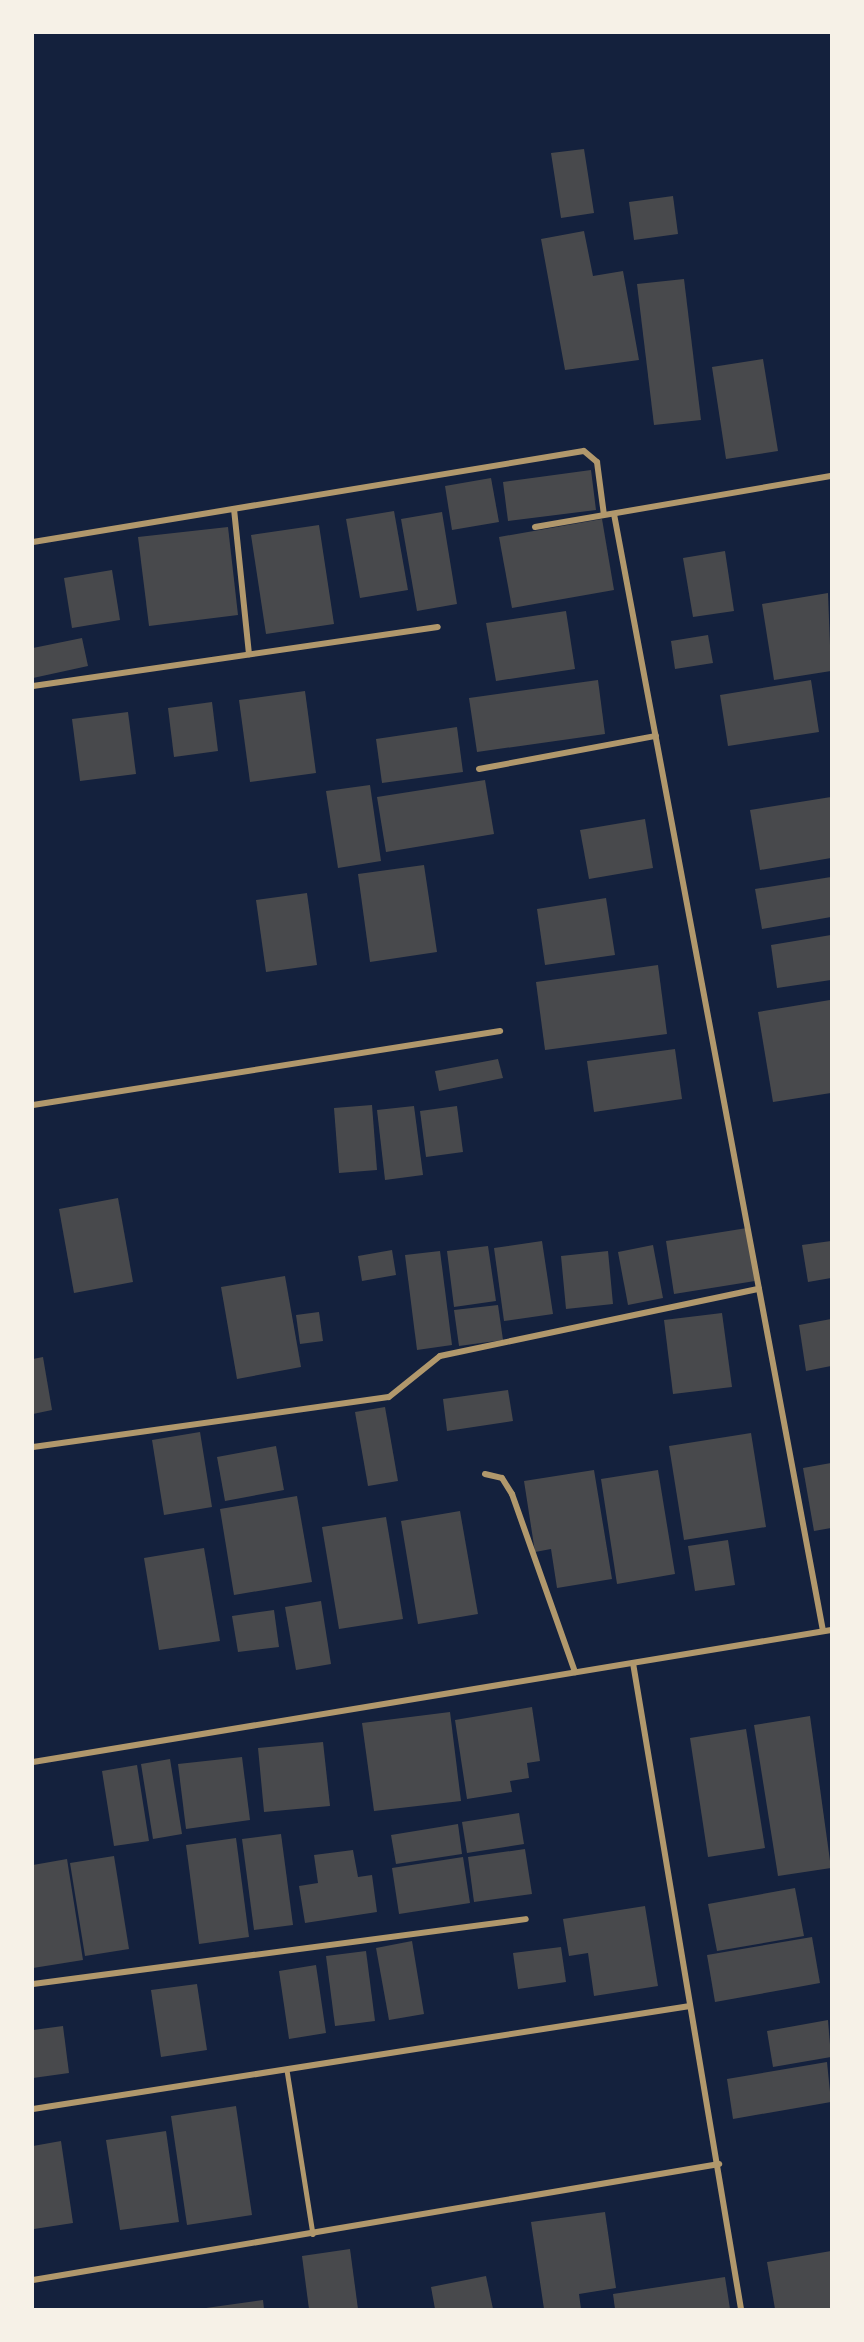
<!DOCTYPE html>
<style>
body{margin:0}
#map{position:relative;width:864px;height:2342px;overflow:hidden;background:#14213d;font-family:Helvetica,sans-serif}
div>[style]{position:absolute}
.building>*{inset:0;background:#48494c}
.service>*{height:4.5px;margin:-2.25px;padding:0 2.25px;transform-origin:2.25px;border-radius:2.25px;background:#b1986c}
.minor>*{height:6px;margin:-3px;padding:0 3px;transform-origin:3px;border-radius:3px;background:#b1986c}
span{translate:-50% -50%;white-space:nowrap;text-align:center;line-height:1.15;-webkit-text-stroke:5px #f6f1e7;paint-order:stroke}
.frame{position:absolute;inset:0;border:34px solid #f6f1e7;pointer-events:none}
</style>
<div id="map">
<div class="building">
<i style="clip-path:polygon(584px 149px,594px 213px,561px 218px,551px 153px)"></i>
<i style="clip-path:polygon(673px 196px,678px 234px,634px 240px,629px 202px)"></i>
<i style="clip-path:polygon(584px 231px,593px 276px,623px 271px,639px 360px,565px 370px,541px 239px)"></i>
<i style="clip-path:polygon(684px 279px,701px 420px,654px 425px,637px 284px)"></i>
<i style="clip-path:polygon(763px 359px,778px 451px,726px 459px,712px 367px)"></i>
<i style="clip-path:polygon(591px 470px,596px 510px,508px 521px,503px 482px)"></i>
<i style="clip-path:polygon(491px 478px,499px 522px,452px 530px,445px 486px)"></i>
<i style="clip-path:polygon(394px 511px,408px 590px,360px 598px,346px 519px)"></i>
<i style="clip-path:polygon(442px 512px,457px 604px,417px 611px,401px 519px)"></i>
<i style="clip-path:polygon(602px 519px,614px 590px,512px 608px,499px 537px)"></i>
<i style="clip-path:polygon(319px 525px,334px 624px,266px 634px,251px 535px)"></i>
<i style="clip-path:polygon(228px 527px,238px 615px,149px 626px,138px 537px)"></i>
<i style="clip-path:polygon(725px 551px,734px 611px,693px 617px,683px 558px)"></i>
<i style="clip-path:polygon(112px 570px,120px 620px,72px 628px,64px 578px)"></i>
<i style="clip-path:polygon(828px 593px,831px 671px,774px 680px,762px 604px)"></i>
<i style="clip-path:polygon(566px 611px,575px 669px,496px 681px,486px 623px)"></i>
<i style="clip-path:polygon(708px 635px,713px 663px,675px 669px,671px 641px)"></i>
<i style="clip-path:polygon(82px 638px,88px 666px,33px 678px,33px 648px)"></i>
<i style="clip-path:polygon(598px 680px,605px 734px,477px 752px,469px 698px)"></i>
<i style="clip-path:polygon(811px 680px,819px 732px,728px 746px,720px 695px)"></i>
<i style="clip-path:polygon(305px 691px,316px 773px,250px 782px,239px 700px)"></i>
<i style="clip-path:polygon(212px 702px,218px 751px,174px 757px,168px 708px)"></i>
<i style="clip-path:polygon(128px 712px,136px 774px,80px 781px,72px 719px)"></i>
<i style="clip-path:polygon(457px 727px,463px 772px,382px 783px,376px 739px)"></i>
<i style="clip-path:polygon(485px 780px,494px 834px,386px 852px,377px 797px)"></i>
<i style="clip-path:polygon(370px 785px,381px 861px,338px 868px,326px 791px)"></i>
<i style="clip-path:polygon(831px 797px,831px 858px,760px 870px,750px 810px)"></i>
<i style="clip-path:polygon(645px 819px,653px 868px,589px 879px,580px 830px)"></i>
<i style="clip-path:polygon(424px 865px,437px 952px,370px 962px,358px 874px)"></i>
<i style="clip-path:polygon(831px 877px,831px 917px,762px 929px,755px 889px)"></i>
<i style="clip-path:polygon(307px 893px,317px 965px,266px 972px,256px 900px)"></i>
<i style="clip-path:polygon(606px 898px,615px 955px,545px 965px,537px 909px)"></i>
<i style="clip-path:polygon(831px 935px,831px 980px,777px 988px,771px 945px)"></i>
<i style="clip-path:polygon(658px 965px,667px 1034px,545px 1050px,536px 982px)"></i>
<i style="clip-path:polygon(830px 1000px,831px 1093px,773px 1102px,758px 1012px)"></i>
<i style="clip-path:polygon(675px 1049px,682px 1099px,594px 1112px,587px 1061px)"></i>
<i style="clip-path:polygon(498px 1059px,503px 1078px,439px 1091px,435px 1071px)"></i>
<i style="clip-path:polygon(372px 1105px,377px 1170px,339px 1173px,334px 1108px)"></i>
<i style="clip-path:polygon(414px 1106px,423px 1175px,385px 1180px,377px 1110px)"></i>
<i style="clip-path:polygon(457px 1106px,463px 1152px,426px 1157px,420px 1111px)"></i>
<i style="clip-path:polygon(118px 1198px,133px 1282px,74px 1293px,59px 1209px)"></i>
<i style="clip-path:polygon(747px 1228px,755px 1281px,674px 1294px,666px 1241px)"></i>
<i style="clip-path:polygon(542px 1241px,553px 1314px,504px 1321px,494px 1248px)"></i>
<i style="clip-path:polygon(831px 1241px,831px 1278px,808px 1282px,802px 1245px)"></i>
<i style="clip-path:polygon(653px 1245px,663px 1298px,628px 1305px,618px 1252px)"></i>
<i style="clip-path:polygon(488px 1246px,496px 1301px,454px 1307px,447px 1251px)"></i>
<i style="clip-path:polygon(392px 1250px,396px 1275px,362px 1281px,358px 1256px)"></i>
<i style="clip-path:polygon(440px 1251px,452px 1345px,417px 1350px,405px 1255px)"></i>
<i style="clip-path:polygon(608px 1251px,613px 1304px,566px 1309px,561px 1256px)"></i>
<i style="clip-path:polygon(285px 1276px,301px 1367px,237px 1379px,221px 1287px)"></i>
<i style="clip-path:polygon(498px 1305px,503px 1340px,459px 1346px,454px 1310px)"></i>
<i style="clip-path:polygon(319px 1312px,323px 1341px,300px 1344px,296px 1315px)"></i>
<i style="clip-path:polygon(722px 1313px,732px 1387px,673px 1394px,664px 1320px)"></i>
<i style="clip-path:polygon(831px 1319px,831px 1366px,806px 1371px,799px 1325px)"></i>
<i style="clip-path:polygon(43px 1357px,52px 1410px,33px 1414px,33px 1359px)"></i>
<i style="clip-path:polygon(508px 1390px,513px 1421px,447px 1431px,443px 1399px)"></i>
<i style="clip-path:polygon(385px 1407px,398px 1481px,368px 1486px,355px 1412px)"></i>
<i style="clip-path:polygon(200px 1432px,212px 1507px,164px 1515px,152px 1440px)"></i>
<i style="clip-path:polygon(751px 1433px,766px 1527px,684px 1540px,669px 1446px)"></i>
<i style="clip-path:polygon(276px 1446px,284px 1490px,225px 1501px,217px 1457px)"></i>
<i style="clip-path:polygon(831px 1463px,831px 1528px,814px 1531px,803px 1468px)"></i>
<i style="clip-path:polygon(594px 1470px,612px 1579px,557px 1588px,551px 1549px,535px 1552px,524px 1481px)"></i>
<i style="clip-path:polygon(658px 1470px,675px 1574px,617px 1584px,601px 1479px)"></i>
<i style="clip-path:polygon(297px 1496px,312px 1582px,234px 1595px,220px 1509px)"></i>
<i style="clip-path:polygon(460px 1511px,478px 1614px,418px 1624px,401px 1521px)"></i>
<i style="clip-path:polygon(386px 1517px,403px 1619px,339px 1629px,322px 1527px)"></i>
<i style="clip-path:polygon(728px 1540px,735px 1585px,695px 1591px,688px 1546px)"></i>
<i style="clip-path:polygon(204px 1548px,220px 1641px,159px 1650px,144px 1558px)"></i>
<i style="clip-path:polygon(321px 1601px,331px 1664px,296px 1670px,285px 1607px)"></i>
<i style="clip-path:polygon(274px 1610px,279px 1647px,238px 1652px,232px 1616px)"></i>
<i style="clip-path:polygon(532px 1707px,540px 1761px,527px 1763px,529px 1778px,510px 1781px,512px 1792px,467px 1799px,455px 1720px)"></i>
<i style="clip-path:polygon(450px 1712px,461px 1801px,374px 1811px,362px 1723px)"></i>
<i style="clip-path:polygon(810px 1716px,831px 1868px,778px 1876px,754px 1725px)"></i>
<i style="clip-path:polygon(746px 1729px,765px 1848px,708px 1857px,690px 1738px)"></i>
<i style="clip-path:polygon(323px 1742px,330px 1806px,264px 1812px,258px 1748px)"></i>
<i style="clip-path:polygon(242px 1757px,250px 1820px,186px 1829px,178px 1764px)"></i>
<i style="clip-path:polygon(170px 1759px,182px 1834px,153px 1839px,141px 1764px)"></i>
<i style="clip-path:polygon(137px 1765px,149px 1841px,114px 1846px,102px 1771px)"></i>
<i style="clip-path:polygon(519px 1813px,524px 1844px,467px 1853px,462px 1822px)"></i>
<i style="clip-path:polygon(458px 1824px,462px 1854px,396px 1864px,391px 1835px)"></i>
<i style="clip-path:polygon(281px 1834px,293px 1925px,254px 1930px,242px 1839px)"></i>
<i style="clip-path:polygon(236px 1838px,249px 1937px,199px 1944px,186px 1845px)"></i>
<i style="clip-path:polygon(525px 1849px,532px 1894px,474px 1902px,468px 1857px)"></i>
<i style="clip-path:polygon(353px 1850px,358px 1877px,372px 1875px,377px 1912px,305px 1923px,299px 1886px,318px 1883px,314px 1855px)"></i>
<i style="clip-path:polygon(114px 1856px,129px 1949px,85px 1956px,70px 1863px)"></i>
<i style="clip-path:polygon(463px 1857px,470px 1903px,399px 1914px,392px 1868px)"></i>
<i style="clip-path:polygon(67px 1859px,83px 1960px,33px 1968px,33px 1865px)"></i>
<i style="clip-path:polygon(795px 1888px,804px 1936px,717px 1951px,708px 1904px)"></i>
<i style="clip-path:polygon(645px 1906px,658px 1986px,594px 1996px,588px 1953px,569px 1956px,563px 1919px)"></i>
<i style="clip-path:polygon(812px 1937px,820px 1983px,715px 2002px,707px 1955px)"></i>
<i style="clip-path:polygon(412px 1941px,424px 2014px,389px 2020px,376px 1948px)"></i>
<i style="clip-path:polygon(561px 1947px,566px 1982px,518px 1989px,513px 1953px)"></i>
<i style="clip-path:polygon(366px 1951px,375px 2021px,335px 2026px,326px 1956px)"></i>
<i style="clip-path:polygon(316px 1965px,326px 2033px,289px 2039px,279px 1971px)"></i>
<i style="clip-path:polygon(197px 1984px,207px 2050px,161px 2057px,151px 1990px)"></i>
<i style="clip-path:polygon(828px 2020px,831px 2057px,773px 2067px,767px 2031px)"></i>
<i style="clip-path:polygon(63px 2026px,69px 2073px,33px 2078px,33px 2030px)"></i>
<i style="clip-path:polygon(827px 2062px,831px 2102px,733px 2119px,727px 2079px)"></i>
<i style="clip-path:polygon(236px 2106px,252px 2215px,187px 2225px,171px 2116px)"></i>
<i style="clip-path:polygon(166px 2131px,179px 2222px,120px 2230px,106px 2140px)"></i>
<i style="clip-path:polygon(61px 2141px,73px 2223px,34px 2229px,33px 2146px)"></i>
<i style="clip-path:polygon(605px 2212px,616px 2288px,579px 2294px,581px 2309px,544px 2309px,531px 2222px)"></i>
<i style="clip-path:polygon(350px 2249px,358px 2309px,309px 2309px,302px 2256px)"></i>
<i style="clip-path:polygon(831px 2251px,831px 2309px,775px 2309px,767px 2262px)"></i>
<i style="clip-path:polygon(486px 2276px,493px 2309px,435px 2309px,431px 2287px)"></i>
<i style="clip-path:polygon(725px 2277px,730px 2309px,615px 2309px,613px 2294px)"></i>
<i style="clip-path:polygon(263px 2300px,264px 2309px,206px 2309px,206px 2308px)"></i>
</div>
<div class="service">
<i style="left:287px;top:2070px;width:166px;rotate:81deg"></i>
</div>
<div class="minor">
<i style="left:234px;top:509px;width:146px;rotate:84.1deg"></i>
<i style="left:614px;top:514px;width:1136px;rotate:79.4deg"></i>
<i style="left:535px;top:527px;width:300px;rotate:-9.8deg"></i>
<i style="left:33px;top:542px;width:558px;rotate:-9.38deg"></i>
<i style="left:584px;top:451px;width:17px;rotate:40deg"></i>
<i style="left:597px;top:462px;width:53px;rotate:82.5deg"></i>
<i style="left:33px;top:686px;width:409px;rotate:-8.3deg"></i>
<i style="left:479px;top:769px;width:180px;rotate:-10.6deg"></i>
<i style="left:33px;top:1105px;width:473px;rotate:-9deg"></i>
<i style="left:33px;top:1447px;width:359px;rotate:-8deg"></i>
<i style="left:389px;top:1397px;width:65px;rotate:-38.8deg"></i>
<i style="left:440px;top:1356px;width:326px;rotate:-11.9deg"></i>
<i style="left:485px;top:1474px;width:17px;rotate:13deg"></i>
<i style="left:502px;top:1478px;width:19px;rotate:58deg"></i>
<i style="left:512px;top:1494px;width:189px;rotate:70.5deg"></i>
<i style="left:633px;top:1663px;width:655px;rotate:80.51deg"></i>
<i style="left:33px;top:1762px;width:809px;rotate:-9.39deg"></i>
<i style="left:33px;top:1984px;width:497px;rotate:-7.5deg"></i>
<i style="left:33px;top:2109px;width:665px;rotate:-8.91deg"></i>
<i style="left:33px;top:2280px;width:696px;rotate:-9.6deg"></i>
</div>
<div class="frame"></div>
</div>
